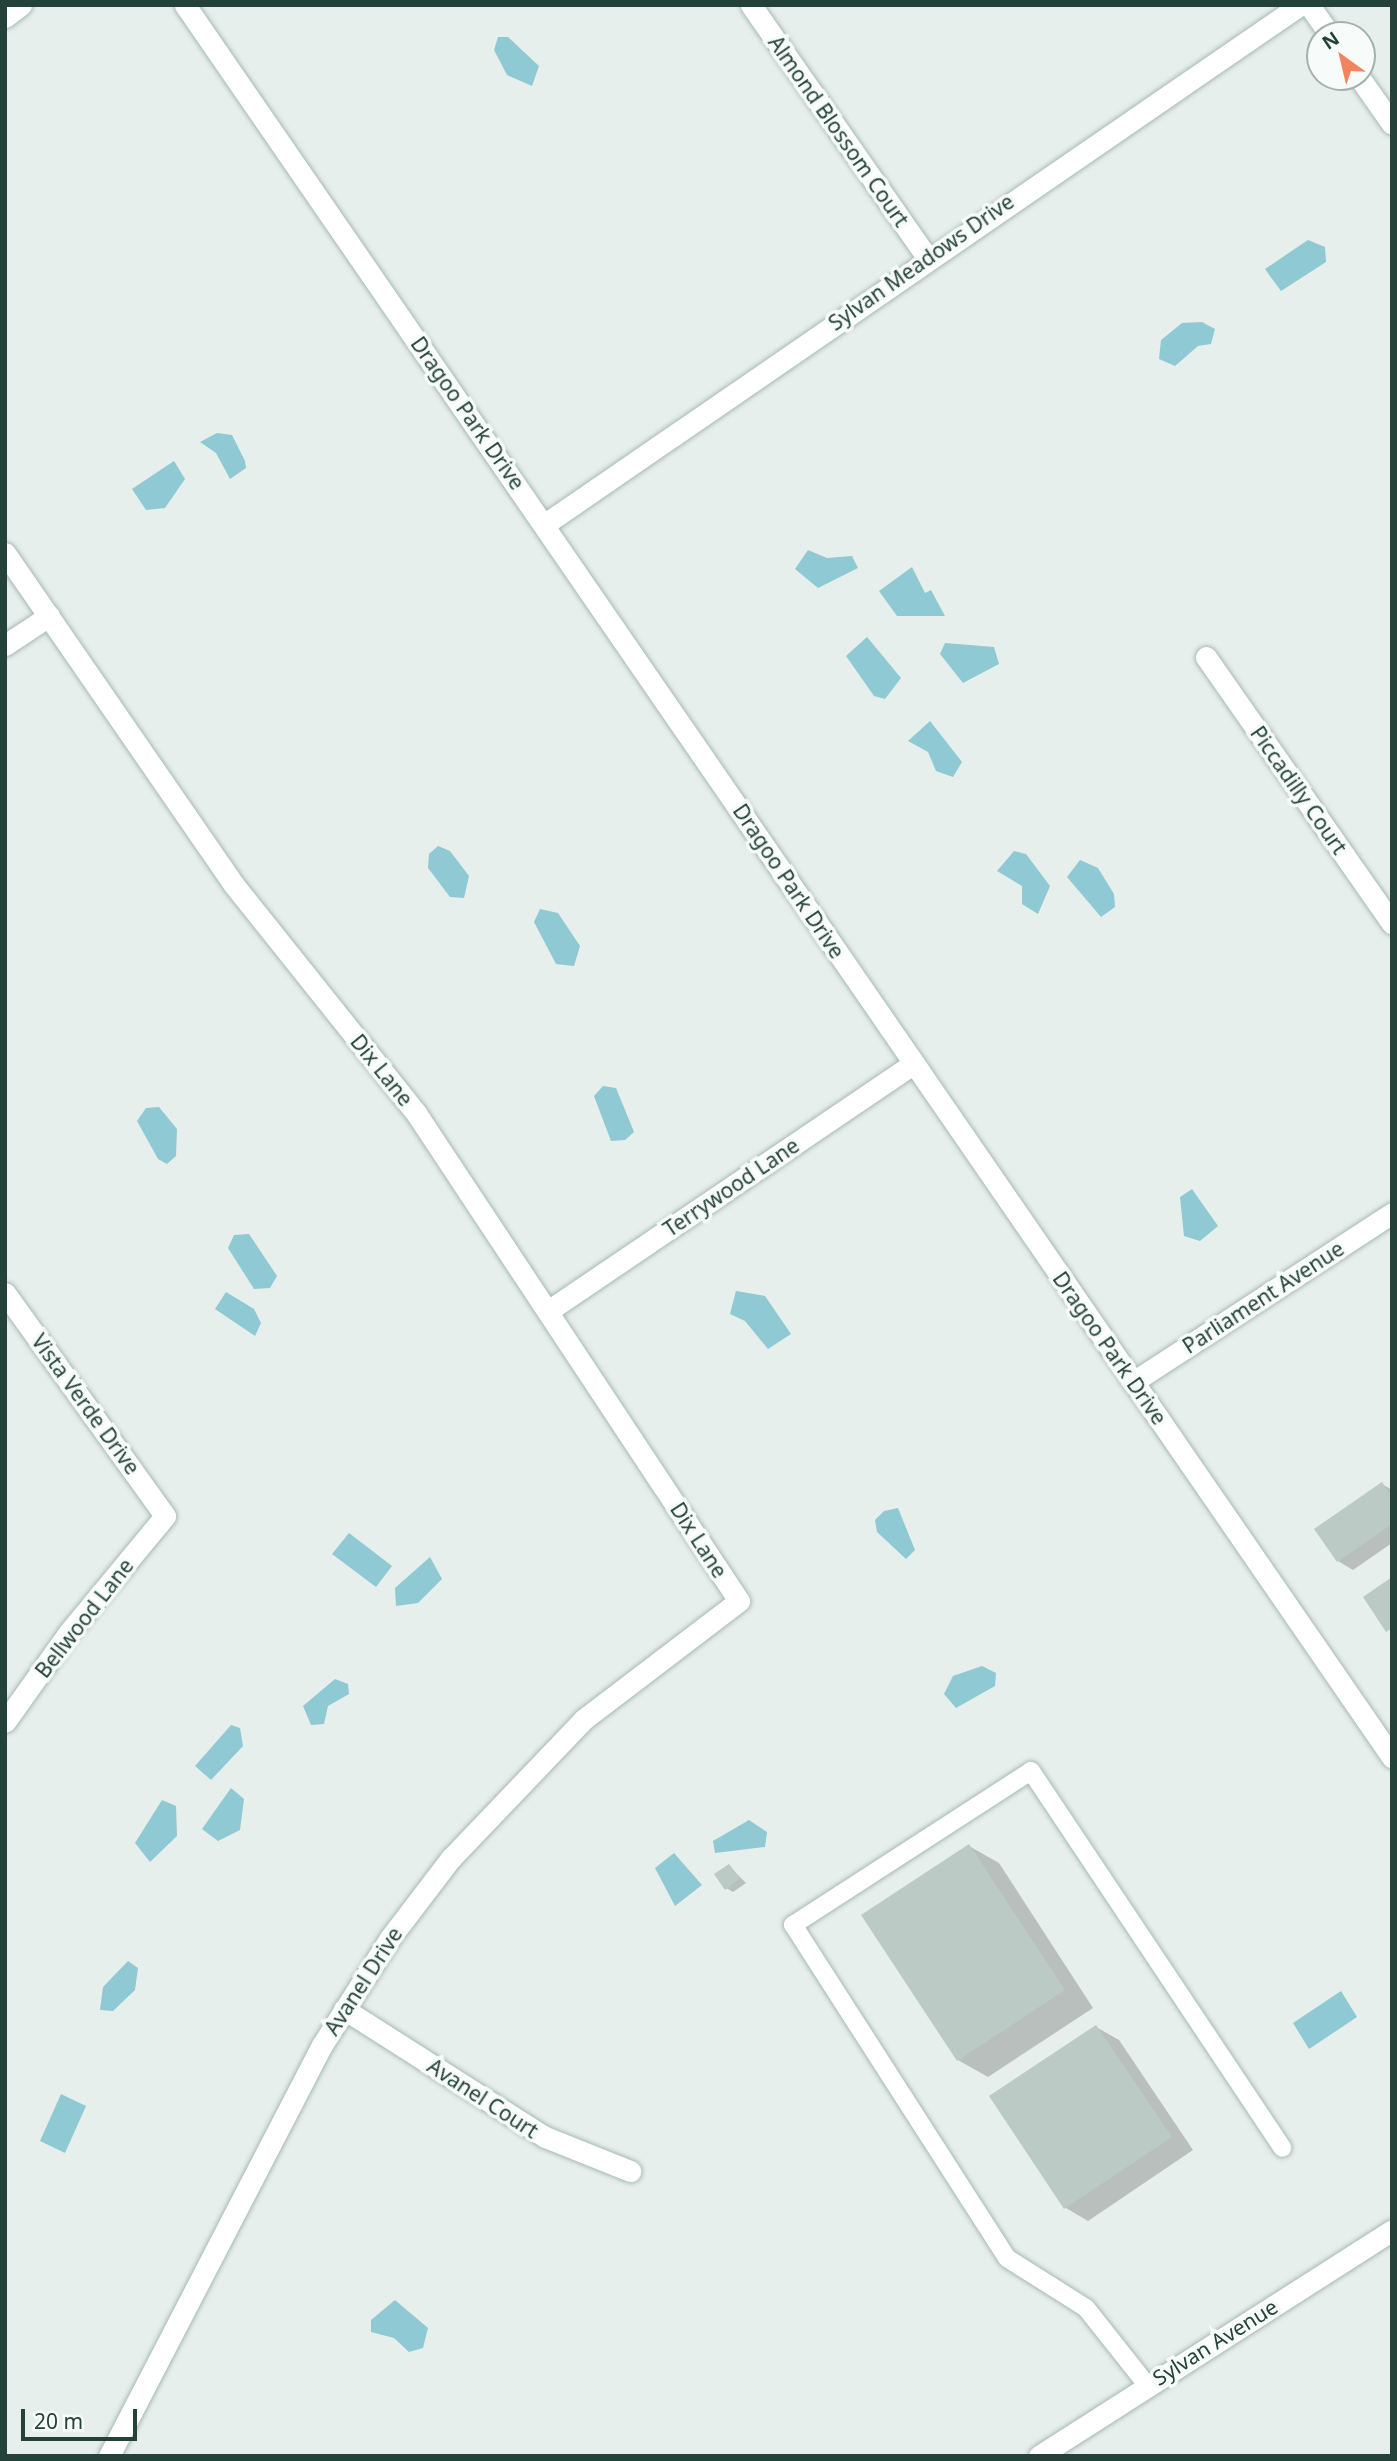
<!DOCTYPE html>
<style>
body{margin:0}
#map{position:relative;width:1397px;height:2461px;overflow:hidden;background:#e6efeb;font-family:"Noto Sans",sans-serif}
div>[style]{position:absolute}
.water>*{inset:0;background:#8ec9d4}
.shadow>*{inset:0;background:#0003}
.building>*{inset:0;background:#bbcac4}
.roads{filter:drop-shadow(0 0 2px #a8b8b2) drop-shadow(0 0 2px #a8b8b2)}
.service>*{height:18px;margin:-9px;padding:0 9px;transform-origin:9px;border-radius:9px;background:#fff}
.minor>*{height:21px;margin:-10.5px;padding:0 10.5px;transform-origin:10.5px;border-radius:10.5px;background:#fff}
.tertiary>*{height:21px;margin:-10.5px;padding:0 10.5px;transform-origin:10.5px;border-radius:10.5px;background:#fff}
.secondary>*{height:21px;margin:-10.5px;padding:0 10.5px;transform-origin:10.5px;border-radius:10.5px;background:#fff}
span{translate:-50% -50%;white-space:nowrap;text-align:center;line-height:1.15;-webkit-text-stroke:7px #f7fbf9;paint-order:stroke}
.street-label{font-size:21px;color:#24423a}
.frame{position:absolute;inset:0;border:7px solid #24423a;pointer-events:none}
.north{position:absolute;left:1306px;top:21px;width:70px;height:70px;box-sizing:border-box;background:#f7fbf9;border:2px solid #a3b1ad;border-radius:50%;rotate:326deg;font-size:19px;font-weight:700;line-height:28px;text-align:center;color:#24423a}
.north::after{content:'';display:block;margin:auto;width:24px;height:32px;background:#f4845f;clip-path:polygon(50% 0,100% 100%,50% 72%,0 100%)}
.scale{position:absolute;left:21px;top:2409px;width:116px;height:32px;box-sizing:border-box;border:4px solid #24423a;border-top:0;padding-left:9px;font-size:21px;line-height:24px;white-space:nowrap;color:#24423a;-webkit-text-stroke:5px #f7fbf9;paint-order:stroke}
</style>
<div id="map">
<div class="water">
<i style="clip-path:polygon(498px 37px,508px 37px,539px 66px,532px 86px,507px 75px,494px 50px)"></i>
<i style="clip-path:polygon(1308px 240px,1325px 247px,1326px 262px,1281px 291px,1265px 269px)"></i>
<i style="clip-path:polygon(1202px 322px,1215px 329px,1211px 344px,1198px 346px,1175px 366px,1159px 359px,1161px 340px,1182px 323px)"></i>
<i style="clip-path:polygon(217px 433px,232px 435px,245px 461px,246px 468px,230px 479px,216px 453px,200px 442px)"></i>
<i style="clip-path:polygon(174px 461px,185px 479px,165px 508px,146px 510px,132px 489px)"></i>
<i style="clip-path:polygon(808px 550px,827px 558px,852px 556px,858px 568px,818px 588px,795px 569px)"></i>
<i style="clip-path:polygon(912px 567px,925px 593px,931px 590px,945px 616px,897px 616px,879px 591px)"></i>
<i style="clip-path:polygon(867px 637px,901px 678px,885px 699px,874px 696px,846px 656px)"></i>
<i style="clip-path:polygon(945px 643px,994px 647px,999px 664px,963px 683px,940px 654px)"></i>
<i style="clip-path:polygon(930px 721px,962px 762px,953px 777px,936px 771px,928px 752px,908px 741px)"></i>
<i style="clip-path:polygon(438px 846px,450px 851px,469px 876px,464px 898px,450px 897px,428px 868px,429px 854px)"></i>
<i style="clip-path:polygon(1014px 851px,1026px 854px,1050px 886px,1038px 914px,1022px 904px,1022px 886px,997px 871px)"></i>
<i style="clip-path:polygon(1080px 860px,1098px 868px,1114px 894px,1115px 907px,1101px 917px,1067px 877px)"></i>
<i style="clip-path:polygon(540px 909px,558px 913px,580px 946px,574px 966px,556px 964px,534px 922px)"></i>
<i style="clip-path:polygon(603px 1086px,616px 1088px,634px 1132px,625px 1140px,611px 1141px,594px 1096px)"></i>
<i style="clip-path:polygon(159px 1107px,177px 1129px,176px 1156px,167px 1164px,158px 1159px,137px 1121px,146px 1108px)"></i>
<i style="clip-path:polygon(1192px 1189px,1218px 1226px,1200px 1241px,1184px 1236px,1180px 1197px)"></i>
<i style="clip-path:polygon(249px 1234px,277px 1276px,270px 1288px,254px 1289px,228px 1248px,234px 1235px)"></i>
<i style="clip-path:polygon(736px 1291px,765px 1296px,791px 1334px,768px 1349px,745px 1321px,730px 1314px)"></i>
<i style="clip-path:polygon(226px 1292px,254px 1309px,261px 1323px,255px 1336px,215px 1309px)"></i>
<i style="clip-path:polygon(898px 1508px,915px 1550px,906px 1559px,877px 1532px,875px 1520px,884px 1511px)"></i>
<i style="clip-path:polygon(349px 1533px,392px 1566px,376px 1587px,332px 1554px)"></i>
<i style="clip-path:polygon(430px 1557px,442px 1579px,418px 1603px,396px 1606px,395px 1588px)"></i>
<i style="clip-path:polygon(982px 1666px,996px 1673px,995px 1686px,956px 1708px,944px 1694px,953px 1676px)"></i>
<i style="clip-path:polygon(335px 1679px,348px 1684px,349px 1694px,328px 1706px,324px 1724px,311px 1725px,303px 1706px)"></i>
<i style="clip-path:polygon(231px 1725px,240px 1728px,243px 1746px,211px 1780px,195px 1766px)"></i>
<i style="clip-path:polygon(231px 1788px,244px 1799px,240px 1830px,218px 1841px,202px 1829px)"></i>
<i style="clip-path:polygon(162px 1800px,176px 1806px,177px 1836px,150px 1862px,135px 1843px)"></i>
<i style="clip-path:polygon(749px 1820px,767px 1832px,765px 1847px,715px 1853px,713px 1841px)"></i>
<i style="clip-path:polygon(674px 1853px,702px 1885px,675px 1906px,655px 1868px)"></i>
<i style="clip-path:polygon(128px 1961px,138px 1968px,135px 1990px,113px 2011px,100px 2010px,103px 1987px)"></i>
<i style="clip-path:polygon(1341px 1991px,1357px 2017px,1309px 2049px,1293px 2023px)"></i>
<i style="clip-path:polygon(61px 2094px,86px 2106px,65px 2153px,40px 2141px)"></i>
<i style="clip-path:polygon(395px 2300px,428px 2328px,423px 2348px,409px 2352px,394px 2338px,371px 2332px,371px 2320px)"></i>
</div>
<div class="shadow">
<i style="clip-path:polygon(1382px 1484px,1392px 1490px,1392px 1543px,1353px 1570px,1338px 1561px)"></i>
<i style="clip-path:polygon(969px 1846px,999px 1863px,1093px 2008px,988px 2077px,958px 2060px)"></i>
<i style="clip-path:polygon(729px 1866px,746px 1883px,733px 1892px,726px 1888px)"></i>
<i style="clip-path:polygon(1096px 2027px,1119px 2040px,1193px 2150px,1088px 2221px,1066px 2208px,991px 2097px)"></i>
</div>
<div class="building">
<i style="clip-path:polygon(1382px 1482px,1392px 1497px,1392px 1524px,1337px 1562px,1314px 1529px)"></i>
<i style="clip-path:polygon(1392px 1577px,1392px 1628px,1386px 1632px,1363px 1597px)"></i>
<i style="clip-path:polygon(969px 1844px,1065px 1990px,957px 2061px,861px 1915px)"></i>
<i style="clip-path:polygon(729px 1864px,740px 1878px,725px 1890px,714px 1874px)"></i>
<i style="clip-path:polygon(1096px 2025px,1172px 2137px,1064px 2209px,989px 2096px)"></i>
</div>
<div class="roads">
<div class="service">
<i style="left:1147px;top:2385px;width:98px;rotate:-128.4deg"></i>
<i style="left:1086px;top:2308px;width:93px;rotate:-147.7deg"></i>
<i style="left:1007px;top:2258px;width:396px;rotate:-122.7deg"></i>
<i style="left:793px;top:1925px;width:283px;rotate:-32.9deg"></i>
<i style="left:1031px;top:1771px;width:453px;rotate:56.3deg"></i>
</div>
<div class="minor">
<i style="left:185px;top:5px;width:2128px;rotate:55.44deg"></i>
<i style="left:751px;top:5px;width:307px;rotate:55.1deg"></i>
<i style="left:1309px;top:5px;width:37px;rotate:55deg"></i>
<i style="left:5px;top:17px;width:20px;rotate:-37deg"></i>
<i style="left:1359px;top:77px;width:57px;rotate:54.9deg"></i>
<i style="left:5px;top:553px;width:403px;rotate:55.4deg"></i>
<i style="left:234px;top:885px;width:292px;rotate:51.4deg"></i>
<i style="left:416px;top:1113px;width:585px;rotate:56.5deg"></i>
<i style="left:739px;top:1601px;width:196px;rotate:142.7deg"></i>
<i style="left:583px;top:1720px;width:191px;rotate:133.7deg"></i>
<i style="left:451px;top:1858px;width:101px;rotate:127.3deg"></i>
<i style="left:390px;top:1938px;width:127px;rotate:122.4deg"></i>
<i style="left:322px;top:2045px;width:463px;rotate:117.4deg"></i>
<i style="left:5px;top:645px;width:53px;rotate:-33.4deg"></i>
<i style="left:1206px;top:657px;width:325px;rotate:55.1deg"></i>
<i style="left:5px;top:1293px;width:274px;rotate:54.3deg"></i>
<i style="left:165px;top:1516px;width:151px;rotate:129.6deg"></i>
<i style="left:69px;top:1632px;width:110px;rotate:125.4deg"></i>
<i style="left:548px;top:1311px;width:442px;rotate:-34.1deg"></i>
<i style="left:1133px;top:1382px;width:309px;rotate:-33.1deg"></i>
<i style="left:344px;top:2009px;width:238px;rotate:32.5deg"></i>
<i style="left:545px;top:2137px;width:92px;rotate:21.8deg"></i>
</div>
<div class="tertiary">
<i style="left:545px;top:524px;width:916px;rotate:-34.51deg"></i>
</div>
<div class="secondary">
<i style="left:1039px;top:2456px;width:419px;rotate:-32.6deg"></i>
</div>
</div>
<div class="street-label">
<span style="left:839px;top:131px;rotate:55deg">Almond Blossom Court</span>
<span style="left:921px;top:262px;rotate:-35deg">Sylvan Meadows Drive</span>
<span style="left:468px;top:413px;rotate:55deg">Dragoo Park Drive</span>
<span style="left:1299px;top:790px;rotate:55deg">Piccadilly Court</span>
<span style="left:789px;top:881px;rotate:56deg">Dragoo Park Drive</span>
<span style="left:382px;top:1070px;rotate:51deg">Dix Lane</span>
<span style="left:731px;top:1187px;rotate:-34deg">Terrywood Lane</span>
<span style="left:1263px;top:1297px;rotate:-33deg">Parliament Avenue</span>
<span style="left:1110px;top:1348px;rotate:55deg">Dragoo Park Drive</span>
<span style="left:86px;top:1404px;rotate:54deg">Vista Verde Drive</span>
<span style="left:699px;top:1540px;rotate:57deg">Dix Lane</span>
<span style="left:84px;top:1618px;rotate:-52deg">Bellwood Lane</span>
<span style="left:363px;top:1981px;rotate:-57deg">Avanel Drive</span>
<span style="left:483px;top:2098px;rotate:33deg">Avanel Court</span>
<span style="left:1215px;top:2342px;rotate:-32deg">Sylvan Avenue</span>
</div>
<div class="frame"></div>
<div class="north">N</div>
<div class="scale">20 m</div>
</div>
